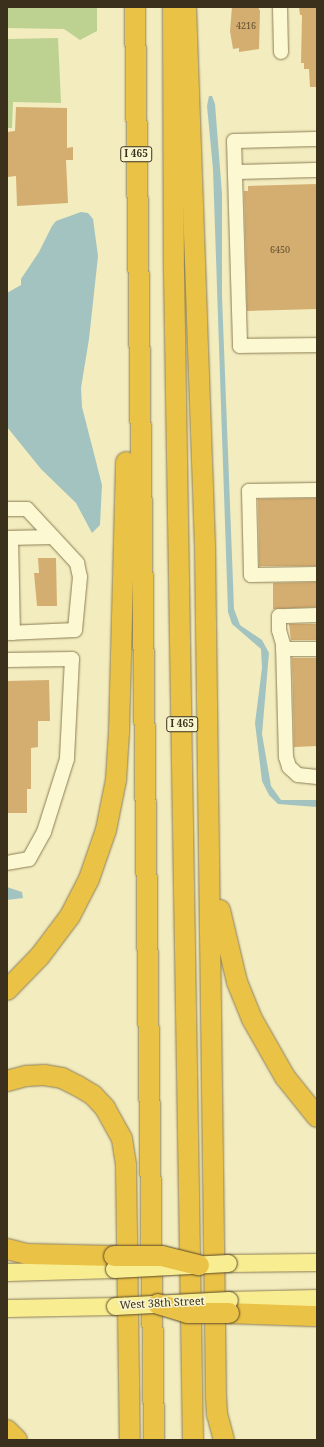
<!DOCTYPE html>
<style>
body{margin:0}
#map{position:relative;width:324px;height:1447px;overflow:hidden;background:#f2ecbe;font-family:"Noto Serif",serif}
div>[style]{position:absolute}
.green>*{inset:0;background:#bdd191}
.water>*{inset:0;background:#a2c3c0}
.building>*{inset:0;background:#d4ad70}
.roads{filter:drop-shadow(0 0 1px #8c7d55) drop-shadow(0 0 1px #8c7d55)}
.minor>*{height:14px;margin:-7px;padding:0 7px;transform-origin:7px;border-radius:7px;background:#fcf8d2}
.major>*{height:17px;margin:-8.5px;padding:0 8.5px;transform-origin:8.5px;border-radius:8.5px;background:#f9ed92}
.highway>*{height:20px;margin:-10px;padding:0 10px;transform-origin:10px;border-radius:10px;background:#eac246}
.bridges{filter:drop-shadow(0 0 1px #59492a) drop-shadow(0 0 1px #59492a)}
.major-bridge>*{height:17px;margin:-8.5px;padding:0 8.5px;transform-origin:8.5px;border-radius:8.5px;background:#f9ed92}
.highway-bridge>*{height:20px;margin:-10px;padding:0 10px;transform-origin:10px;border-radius:10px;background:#eac246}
span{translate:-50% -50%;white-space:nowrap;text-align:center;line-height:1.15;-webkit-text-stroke:3px #f9f5cf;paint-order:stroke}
.number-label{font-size:9px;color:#604f30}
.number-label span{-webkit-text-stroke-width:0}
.shield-label span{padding:1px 3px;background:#f9f5cf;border:1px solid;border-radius:3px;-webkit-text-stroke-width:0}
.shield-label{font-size:10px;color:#3a301b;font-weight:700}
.street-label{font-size:11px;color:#3a301b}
.frame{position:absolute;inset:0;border:8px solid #3a301b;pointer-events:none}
</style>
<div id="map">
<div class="green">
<i style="clip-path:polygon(7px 7px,97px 7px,97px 31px,80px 40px,64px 29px,7px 28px)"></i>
<i style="clip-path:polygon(58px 38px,61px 103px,13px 102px,12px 128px,7px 128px,7px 39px)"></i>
</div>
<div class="water">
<i style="clip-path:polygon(209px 96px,212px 96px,215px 104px,222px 194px,222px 296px,234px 609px,240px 625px,262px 640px,269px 653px,262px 734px,271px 786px,281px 800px,317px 800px,317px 807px,278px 804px,269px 795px,262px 781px,255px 723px,262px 668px,261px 649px,232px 624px,228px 612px,213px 169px,207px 106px)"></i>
<i style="clip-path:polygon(81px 212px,88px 213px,93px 219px,98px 256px,89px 339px,81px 388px,82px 407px,102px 485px,100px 525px,92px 533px,76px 503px,41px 469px,7px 427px,7px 293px,21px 285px,21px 279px,39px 252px,52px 226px,56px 221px)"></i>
<i style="clip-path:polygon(7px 887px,22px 892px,23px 898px,7px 900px)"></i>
</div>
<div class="building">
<i style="clip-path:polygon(232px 7px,258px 7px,260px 11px,259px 49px,239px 52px,239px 48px,233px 49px,230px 31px)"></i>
<i style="clip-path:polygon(299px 7px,317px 7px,317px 87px,310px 87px,309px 69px,304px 69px,304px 63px,301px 63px,302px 15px,300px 15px)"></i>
<i style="clip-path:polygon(16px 107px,67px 108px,67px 148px,73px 147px,73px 160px,66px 160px,68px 203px,17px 206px,16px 176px,7px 177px,7px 132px,15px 131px)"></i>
<i style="clip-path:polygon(317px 184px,317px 309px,247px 311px,244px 191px,248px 191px,248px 186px)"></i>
<i style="clip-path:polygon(317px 498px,317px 566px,259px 566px,258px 499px)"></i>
<i style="clip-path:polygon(38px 558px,56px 558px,57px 606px,37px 606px,34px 573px,39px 573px)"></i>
<i style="clip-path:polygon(317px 582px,317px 607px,273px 609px,273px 583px)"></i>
<i style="clip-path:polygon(289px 624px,317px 624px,317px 640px,291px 640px)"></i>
<i style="clip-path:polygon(292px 658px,317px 658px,317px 746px,294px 747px)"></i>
<i style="clip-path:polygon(49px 680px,50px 721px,38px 721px,38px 747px,31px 748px,31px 789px,27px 789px,27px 813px,7px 813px,7px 681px)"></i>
</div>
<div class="roads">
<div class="minor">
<i style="left:280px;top:7px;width:45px;rotate:88.7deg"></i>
<i style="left:317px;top:139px;width:83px;rotate:178.6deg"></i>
<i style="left:234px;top:141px;width:205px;rotate:88.3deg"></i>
<i style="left:240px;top:346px;width:77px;rotate:-0.7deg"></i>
<i style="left:235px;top:172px;width:82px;rotate:-1.4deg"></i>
<i style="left:317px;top:490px;width:68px;rotate:179.2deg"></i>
<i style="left:249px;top:491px;width:84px;rotate:88.6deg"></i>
<i style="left:251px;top:575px;width:66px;rotate:-0.9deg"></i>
<i style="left:7px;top:509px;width:20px"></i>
<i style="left:27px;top:509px;width:74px;rotate:47.2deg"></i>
<i style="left:77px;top:563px;width:14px;rotate:78deg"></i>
<i style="left:80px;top:577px;width:53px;rotate:95.4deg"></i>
<i style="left:75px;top:630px;width:68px;rotate:177.5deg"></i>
<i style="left:7px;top:538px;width:46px;rotate:-1.2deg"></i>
<i style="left:11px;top:538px;width:95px;rotate:88.8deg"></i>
<i style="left:317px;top:615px;width:38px;rotate:178deg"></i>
<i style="left:279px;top:616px;width:14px;rotate:90deg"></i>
<i style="left:279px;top:630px;width:15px;rotate:74deg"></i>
<i style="left:283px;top:644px;width:113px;rotate:88.5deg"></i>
<i style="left:286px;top:757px;width:10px;rotate:73deg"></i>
<i style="left:289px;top:767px;width:12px;rotate:42deg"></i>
<i style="left:298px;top:775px;width:19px;rotate:6deg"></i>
<i style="left:283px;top:649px;width:34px"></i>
<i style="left:7px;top:660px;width:65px;rotate:-0.9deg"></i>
<i style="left:72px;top:659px;width:100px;rotate:92.9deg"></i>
<i style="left:67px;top:759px;width:77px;rotate:107.5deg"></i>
<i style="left:44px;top:832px;width:31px;rotate:119deg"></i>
<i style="left:29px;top:859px;width:22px;rotate:170deg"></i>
</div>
<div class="major">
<i style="left:228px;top:1263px;width:89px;rotate:-0.6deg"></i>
<i style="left:7px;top:1272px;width:107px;rotate:-1.6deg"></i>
<i style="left:229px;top:1300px;width:88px;rotate:-1.3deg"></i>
<i style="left:7px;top:1308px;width:108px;rotate:-1.1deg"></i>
</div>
<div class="highway">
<i style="left:135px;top:7px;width:1433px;rotate:89.24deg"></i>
<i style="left:173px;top:7px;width:264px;rotate:89.8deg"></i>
<i style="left:174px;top:271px;width:1169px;rotate:89.07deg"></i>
<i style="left:186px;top:7px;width:539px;rotate:87.98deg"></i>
<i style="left:205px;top:546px;width:850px;rotate:89.26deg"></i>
<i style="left:216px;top:1396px;width:18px;rotate:87deg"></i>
<i style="left:217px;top:1414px;width:27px;rotate:75deg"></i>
<i style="left:220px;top:910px;width:74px;rotate:76.7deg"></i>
<i style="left:237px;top:982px;width:40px;rotate:68deg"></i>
<i style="left:252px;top:1019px;width:67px;rotate:60.4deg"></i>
<i style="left:285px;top:1077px;width:51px;rotate:51.3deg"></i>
<i style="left:7px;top:990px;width:47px;rotate:-45.9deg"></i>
<i style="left:40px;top:956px;width:50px;rotate:-53.1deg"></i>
<i style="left:70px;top:916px;width:42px;rotate:-62.8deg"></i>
<i style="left:89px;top:879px;width:52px;rotate:-70.9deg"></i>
<i style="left:106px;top:830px;width:51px;rotate:-78.7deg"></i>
<i style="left:116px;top:780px;width:48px;rotate:-86.4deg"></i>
<i style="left:119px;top:732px;width:270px;rotate:-88.5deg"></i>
<i style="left:7px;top:1081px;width:20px;rotate:-15deg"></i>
<i style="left:26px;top:1076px;width:18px;rotate:-3deg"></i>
<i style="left:44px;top:1075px;width:18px;rotate:9deg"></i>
<i style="left:62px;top:1078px;width:18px;rotate:27deg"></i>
<i style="left:78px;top:1086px;width:17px;rotate:31deg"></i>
<i style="left:93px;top:1095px;width:18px;rotate:47deg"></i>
<i style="left:105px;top:1108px;width:35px;rotate:61deg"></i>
<i style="left:122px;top:1139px;width:26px;rotate:81deg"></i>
<i style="left:126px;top:1165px;width:275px;rotate:89.2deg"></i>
<i style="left:7px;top:1249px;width:21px;rotate:14deg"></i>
<i style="left:27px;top:1254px;width:87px;rotate:1.3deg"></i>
<i style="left:229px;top:1313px;width:88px;rotate:2deg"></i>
<i style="left:7px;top:1430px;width:14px;rotate:45deg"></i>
</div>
</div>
<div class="bridges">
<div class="major-bridge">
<i style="left:114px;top:1269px;width:114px;rotate:-3deg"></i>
<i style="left:115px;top:1306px;width:114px;rotate:-3deg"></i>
</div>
<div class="highway-bridge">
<i style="left:114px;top:1256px;width:48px"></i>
<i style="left:162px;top:1256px;width:38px;rotate:14deg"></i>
<i style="left:158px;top:1304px;width:30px;rotate:17deg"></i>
<i style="left:187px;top:1313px;width:42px"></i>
</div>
</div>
<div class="number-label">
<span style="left:246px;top:26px">4216</span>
<span style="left:280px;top:250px">6450</span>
</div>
<div class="shield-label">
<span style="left:136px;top:154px">I 465</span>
<span style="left:182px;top:724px">I 465</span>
</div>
<div class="street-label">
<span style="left:162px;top:1303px;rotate:-3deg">West 38th Street</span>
</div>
<div class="frame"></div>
</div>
